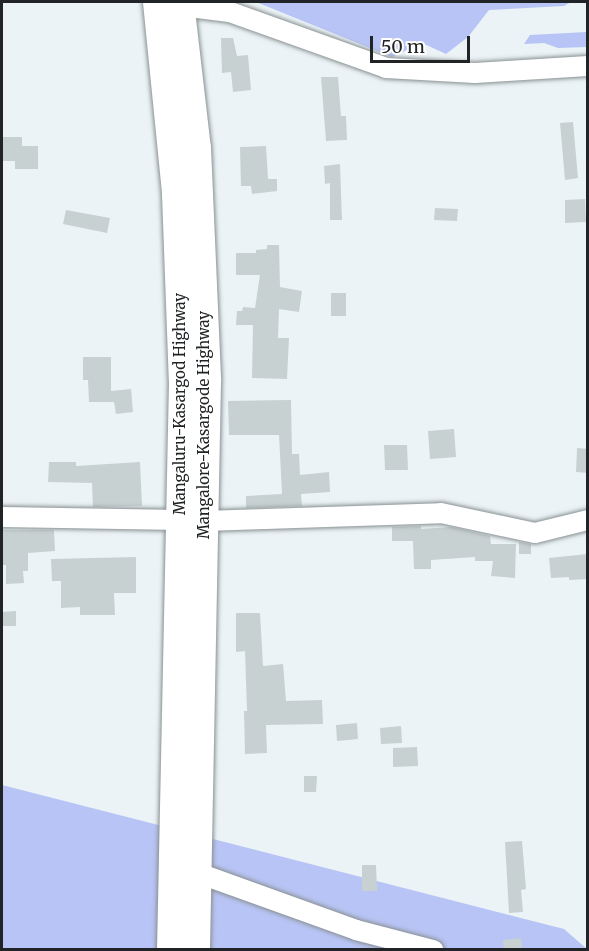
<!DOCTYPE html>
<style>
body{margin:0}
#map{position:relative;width:589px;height:951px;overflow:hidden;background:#ebf3f6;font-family:Merriweather,serif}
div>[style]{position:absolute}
.water>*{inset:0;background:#b8c4f5}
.building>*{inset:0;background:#c8d1d1}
.roads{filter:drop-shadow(0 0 2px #899193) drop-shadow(0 0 2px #899193)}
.minor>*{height:20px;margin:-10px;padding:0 10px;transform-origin:10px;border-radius:10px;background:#fff}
.highway>*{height:28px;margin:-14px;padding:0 14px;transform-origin:14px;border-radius:14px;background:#fff}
span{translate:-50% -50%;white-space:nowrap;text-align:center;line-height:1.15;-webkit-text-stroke:4.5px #fff;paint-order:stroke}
.street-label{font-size:15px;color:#212426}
.frame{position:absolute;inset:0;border:3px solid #212426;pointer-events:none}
.scale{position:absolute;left:370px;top:36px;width:100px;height:27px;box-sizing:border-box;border:3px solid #212426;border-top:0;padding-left:8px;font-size:18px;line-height:21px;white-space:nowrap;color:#212426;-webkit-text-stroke:4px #fff;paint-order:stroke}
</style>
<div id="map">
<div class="water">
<i style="clip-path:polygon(256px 2px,571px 2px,564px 6px,489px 10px,468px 37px,446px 54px,422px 43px,392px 57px)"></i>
<i style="clip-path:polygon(587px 32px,587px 47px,558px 48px,544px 43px,524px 44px,530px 35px)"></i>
<i style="clip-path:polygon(2px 785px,564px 929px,587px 949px,2px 949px)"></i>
</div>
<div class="building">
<i style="clip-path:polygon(221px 38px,233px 38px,237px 56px,248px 55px,251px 90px,233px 92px,231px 72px,222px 73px)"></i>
<i style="clip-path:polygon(321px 77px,338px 77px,341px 116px,346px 116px,347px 140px,326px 141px)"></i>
<i style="clip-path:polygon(573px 122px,578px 178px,565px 180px,560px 123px)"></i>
<i style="clip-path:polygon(3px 137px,22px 137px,22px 146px,38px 146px,38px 169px,15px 169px,15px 161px,3px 161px)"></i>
<i style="clip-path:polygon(266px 146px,268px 179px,277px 179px,277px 191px,252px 194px,251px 186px,241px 186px,240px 147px)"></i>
<i style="clip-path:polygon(340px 164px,342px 220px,330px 220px,330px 183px,325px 184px,324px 166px)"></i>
<i style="clip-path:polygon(585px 199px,586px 222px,565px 223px,565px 200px)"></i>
<i style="clip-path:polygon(435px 208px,458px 209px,457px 221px,434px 220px)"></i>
<i style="clip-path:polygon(66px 210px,110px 218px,107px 233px,63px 224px)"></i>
<i style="clip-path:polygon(267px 245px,279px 245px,280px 287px,302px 291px,299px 312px,279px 309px,278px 338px,289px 338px,287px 379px,252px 378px,253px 325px,236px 325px,237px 311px,242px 311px,243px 307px,255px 308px,260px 275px,236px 275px,236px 253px,256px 253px,256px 250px,267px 249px)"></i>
<i style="clip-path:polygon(331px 293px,346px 293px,346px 316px,331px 316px)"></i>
<i style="clip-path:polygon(83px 357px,111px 357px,111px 391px,131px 389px,133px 412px,116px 414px,114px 402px,89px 402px,88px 380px,83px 380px)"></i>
<i style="clip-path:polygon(291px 400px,292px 454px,299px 454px,300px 475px,329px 472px,330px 492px,301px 494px,302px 506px,246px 508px,246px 496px,282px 494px,279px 435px,229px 435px,228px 401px)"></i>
<i style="clip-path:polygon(454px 429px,456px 457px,430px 459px,428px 431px)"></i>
<i style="clip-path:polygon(384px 445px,407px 445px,408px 470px,385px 470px)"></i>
<i style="clip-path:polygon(577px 448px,588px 449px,588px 473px,576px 472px)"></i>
<i style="clip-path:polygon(49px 462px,76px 462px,76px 466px,140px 462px,142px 506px,93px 507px,92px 483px,48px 482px)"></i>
<i style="clip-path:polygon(421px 526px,421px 529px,451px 527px,490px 536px,491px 544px,516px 544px,515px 578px,491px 576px,493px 561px,475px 561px,475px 557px,431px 560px,431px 569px,414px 569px,413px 541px,392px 541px,392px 527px)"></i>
<i style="clip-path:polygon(2px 530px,54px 530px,55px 551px,28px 553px,28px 571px,23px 571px,24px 583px,6px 584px,6px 565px,2px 565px)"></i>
<i style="clip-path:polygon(519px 542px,531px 544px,531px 554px,519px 554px)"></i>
<i style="clip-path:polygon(588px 554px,588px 579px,569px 580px,569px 577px,551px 578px,549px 558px)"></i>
<i style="clip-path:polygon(136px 557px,136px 593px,114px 593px,115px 615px,80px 615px,80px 607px,61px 608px,61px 581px,52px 581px,51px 559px)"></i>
<i style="clip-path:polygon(16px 611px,16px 626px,2px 626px,2px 612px)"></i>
<i style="clip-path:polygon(236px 613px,260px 613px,263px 666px,283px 664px,286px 701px,322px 700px,323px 724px,266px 725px,267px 753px,245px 754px,244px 711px,247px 711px,245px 651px,236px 652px)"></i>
<i style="clip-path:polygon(357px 723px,358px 739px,337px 741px,336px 725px)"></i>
<i style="clip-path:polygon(401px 726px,402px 743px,381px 744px,380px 728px)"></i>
<i style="clip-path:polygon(417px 747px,418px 766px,393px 767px,393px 748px)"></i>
<i style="clip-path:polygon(304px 776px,317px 776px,316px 792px,304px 792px)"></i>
<i style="clip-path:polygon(522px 841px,526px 889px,521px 890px,523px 912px,509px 913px,505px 842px)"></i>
<i style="clip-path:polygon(362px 865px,376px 865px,377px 891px,362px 891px)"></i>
<i style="clip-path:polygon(521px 938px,522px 950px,504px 950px,503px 940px)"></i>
</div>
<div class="roads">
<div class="minor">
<i style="left:181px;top:6px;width:49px;rotate:7deg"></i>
<i style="left:230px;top:12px;width:166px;rotate:19.7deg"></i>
<i style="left:386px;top:68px;width:89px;rotate:3.2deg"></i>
<i style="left:475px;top:73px;width:113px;rotate:-3.5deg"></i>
<i style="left:2px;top:517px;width:178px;rotate:1deg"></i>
<i style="left:204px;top:521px;width:237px;rotate:-1.9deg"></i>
<i style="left:441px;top:513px;width:96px;rotate:12deg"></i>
<i style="left:535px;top:533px;width:55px;rotate:-13.8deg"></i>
<i style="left:198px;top:873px;width:168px;rotate:19.8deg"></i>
<i style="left:356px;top:930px;width:80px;rotate:14.6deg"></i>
</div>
<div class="highway">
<i style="left:157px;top:2px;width:193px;rotate:84.3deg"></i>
<i style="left:176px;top:194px;width:188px;rotate:87.9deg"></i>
<i style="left:183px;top:382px;width:568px;rotate:91.21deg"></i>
<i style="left:180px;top:2px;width:147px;rotate:83.4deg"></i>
<i style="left:197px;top:148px;width:233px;rotate:87.5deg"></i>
<i style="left:207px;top:381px;width:569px;rotate:91.11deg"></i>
</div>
</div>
<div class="street-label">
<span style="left:180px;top:404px;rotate:-90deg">Mangaluru-Kasargod Highway</span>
<span style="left:204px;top:425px;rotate:-90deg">Mangalore-Kasargode Highway</span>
</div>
<div class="frame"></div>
<div class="scale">50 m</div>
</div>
